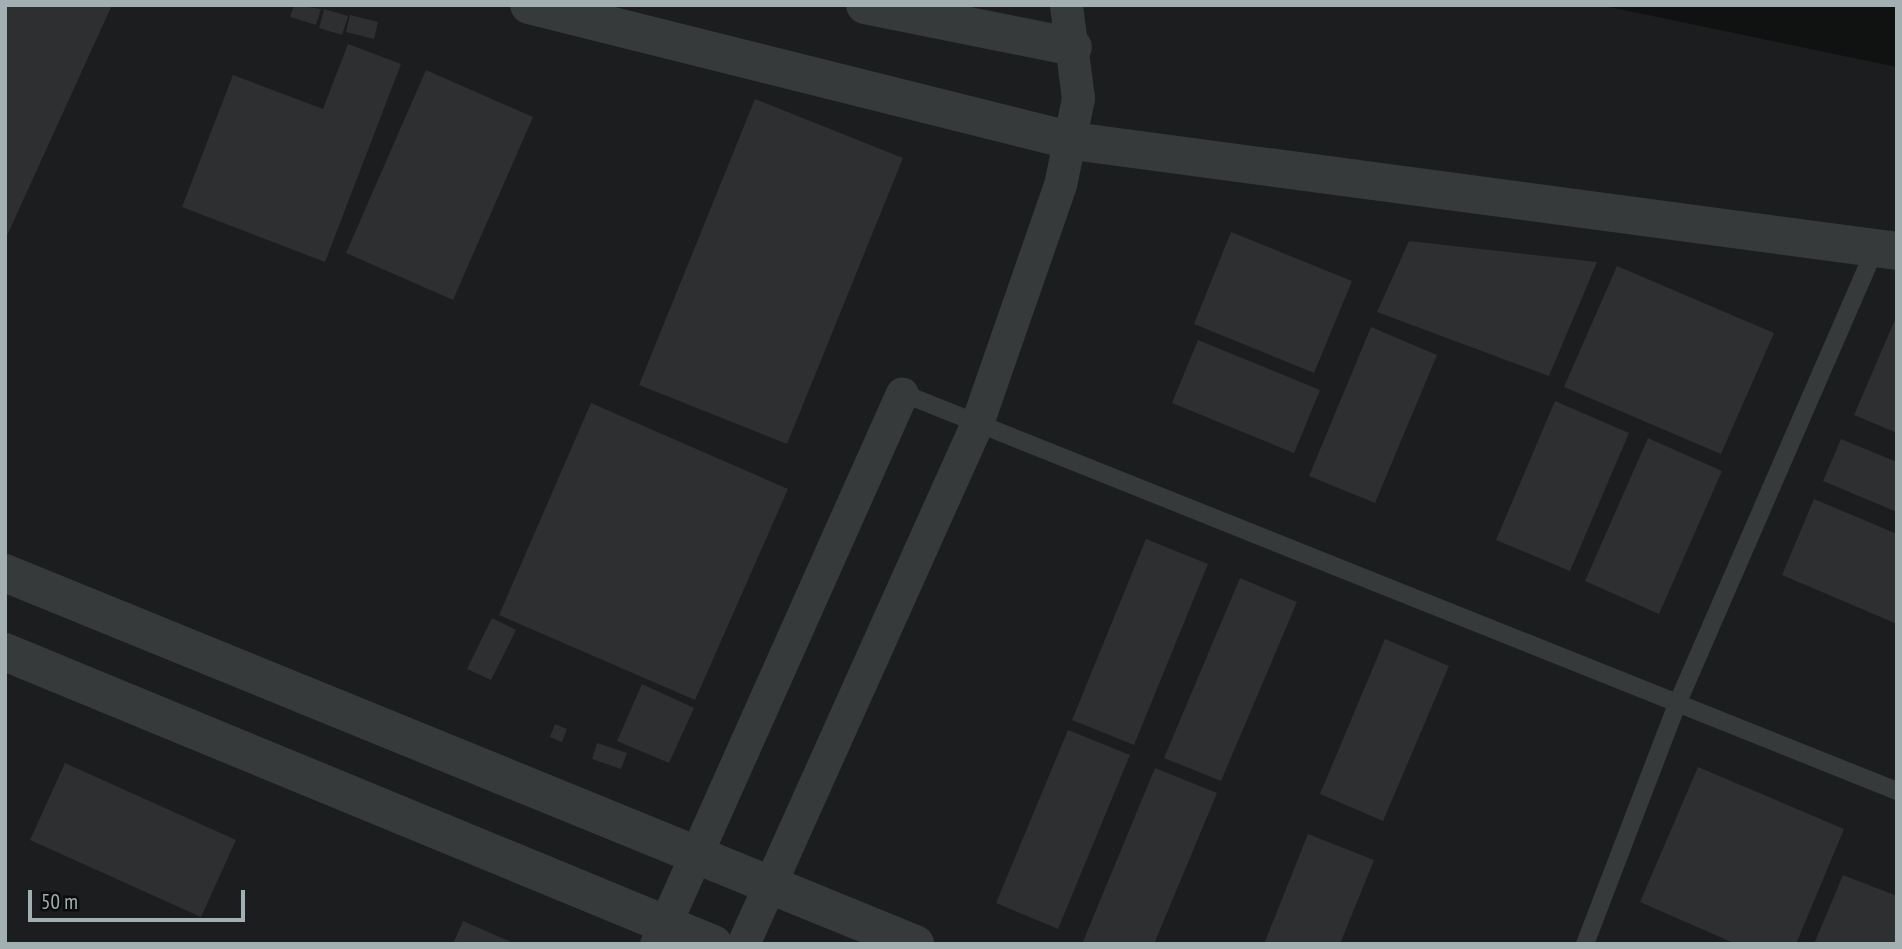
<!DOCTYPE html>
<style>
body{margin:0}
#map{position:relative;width:1902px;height:949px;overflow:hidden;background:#101111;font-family:"PT Sans Narrow",sans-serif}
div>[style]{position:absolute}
.built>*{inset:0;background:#1c1d1e}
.building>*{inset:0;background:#2d2f30}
.service>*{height:18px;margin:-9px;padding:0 9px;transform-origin:9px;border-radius:9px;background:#363a3b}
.minor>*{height:33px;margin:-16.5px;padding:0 16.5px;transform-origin:16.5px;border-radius:16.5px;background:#363a3b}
.tertiary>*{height:38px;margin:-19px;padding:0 19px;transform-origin:19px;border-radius:19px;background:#363a3b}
span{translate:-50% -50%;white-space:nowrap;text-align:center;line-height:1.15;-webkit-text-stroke:7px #0b0c0c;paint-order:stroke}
.frame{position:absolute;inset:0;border:7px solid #a2b0b1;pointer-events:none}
.scale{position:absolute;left:28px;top:890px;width:217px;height:32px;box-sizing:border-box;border:4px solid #a2b0b1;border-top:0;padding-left:9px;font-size:21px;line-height:24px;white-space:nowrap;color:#a2b0b1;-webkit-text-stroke:5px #0b0c0c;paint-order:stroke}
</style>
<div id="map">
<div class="built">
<i style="clip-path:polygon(5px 5px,1600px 5px,1897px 67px,1897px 944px,5px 944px)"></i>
</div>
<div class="building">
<i style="clip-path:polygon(5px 5px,112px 5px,5px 240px)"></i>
<i style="clip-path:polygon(294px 5px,321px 9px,316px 25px,290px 17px)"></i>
<i style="clip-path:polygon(324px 9px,348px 16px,342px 35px,319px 28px)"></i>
<i style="clip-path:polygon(350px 15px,378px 22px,374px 39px,346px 32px)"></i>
<i style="clip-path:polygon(348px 44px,401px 64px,325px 262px,182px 207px,233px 75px,323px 109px)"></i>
<i style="clip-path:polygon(426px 70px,533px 117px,453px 300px,346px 253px)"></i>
<i style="clip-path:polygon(755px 99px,903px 158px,787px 444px,639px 385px)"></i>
<i style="clip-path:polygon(1231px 232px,1352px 281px,1314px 373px,1194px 324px)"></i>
<i style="clip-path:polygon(1409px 241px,1597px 262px,1549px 376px,1377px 312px)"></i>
<i style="clip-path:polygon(1617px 266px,1774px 333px,1721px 454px,1564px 387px)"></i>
<i style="clip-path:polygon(1897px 315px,1897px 433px,1854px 415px)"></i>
<i style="clip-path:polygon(1371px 327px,1437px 355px,1375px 503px,1309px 476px)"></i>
<i style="clip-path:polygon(1198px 340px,1320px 390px,1294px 453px,1172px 403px)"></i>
<i style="clip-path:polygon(1555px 401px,1629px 433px,1570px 571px,1496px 540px)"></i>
<i style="clip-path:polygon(591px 403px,788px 489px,695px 700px,499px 615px)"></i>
<i style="clip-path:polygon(1648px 438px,1722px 471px,1659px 614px,1585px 581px)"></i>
<i style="clip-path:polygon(1841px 439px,1897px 462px,1897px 512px,1823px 481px)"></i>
<i style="clip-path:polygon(1814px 499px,1897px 534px,1897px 624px,1782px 575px)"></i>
<i style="clip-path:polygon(1146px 539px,1208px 564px,1134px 745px,1072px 720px)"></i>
<i style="clip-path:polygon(1240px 578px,1297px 602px,1221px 781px,1164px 758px)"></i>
<i style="clip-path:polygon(492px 618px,516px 630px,491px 680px,467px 669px)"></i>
<i style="clip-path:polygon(1385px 639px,1449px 666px,1383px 821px,1320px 794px)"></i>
<i style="clip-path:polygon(642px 684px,694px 708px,669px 763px,617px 741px)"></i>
<i style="clip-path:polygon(555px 724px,567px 729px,562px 742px,550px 737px)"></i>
<i style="clip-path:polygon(1068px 730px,1130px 755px,1058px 929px,996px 903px)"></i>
<i style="clip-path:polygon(597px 743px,627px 753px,621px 769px,592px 759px)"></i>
<i style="clip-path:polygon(65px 763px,236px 840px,201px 917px,30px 840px)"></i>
<i style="clip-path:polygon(1698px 767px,1844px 829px,1796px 944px,1736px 944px,1640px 902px)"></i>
<i style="clip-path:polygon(1155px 768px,1217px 793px,1154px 944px,1082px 944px)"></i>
<i style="clip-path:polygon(1308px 834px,1374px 860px,1340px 944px,1264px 944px)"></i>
<i style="clip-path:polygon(1843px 875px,1897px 896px,1897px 944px,1814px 944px)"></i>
<i style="clip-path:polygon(463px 921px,516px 944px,453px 944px)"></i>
</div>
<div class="service">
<i style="left:902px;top:393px;width:1072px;rotate:21.8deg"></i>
<i style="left:1585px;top:944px;width:259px;rotate:-69deg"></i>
<i style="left:1678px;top:702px;width:499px;rotate:-66.5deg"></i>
</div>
<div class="minor">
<i style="left:656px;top:944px;width:603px;rotate:-65.94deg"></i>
<i style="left:743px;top:944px;width:571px;rotate:-65.81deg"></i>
<i style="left:977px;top:423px;width:252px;rotate:-70.8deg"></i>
<i style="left:1060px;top:185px;width:89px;rotate:-78.3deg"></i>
<i style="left:1078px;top:98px;width:94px;rotate:-97.4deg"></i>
</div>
<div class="tertiary">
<i style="left:529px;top:5px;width:561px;rotate:14.04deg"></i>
<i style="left:1073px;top:141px;width:831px;rotate:7.6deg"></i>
<i style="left:865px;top:5px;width:212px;rotate:11.4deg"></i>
<i style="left:5px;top:573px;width:983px;rotate:22.18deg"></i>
<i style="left:5px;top:652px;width:766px;rotate:22.41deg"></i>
</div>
<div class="frame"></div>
<div class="scale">50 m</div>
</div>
